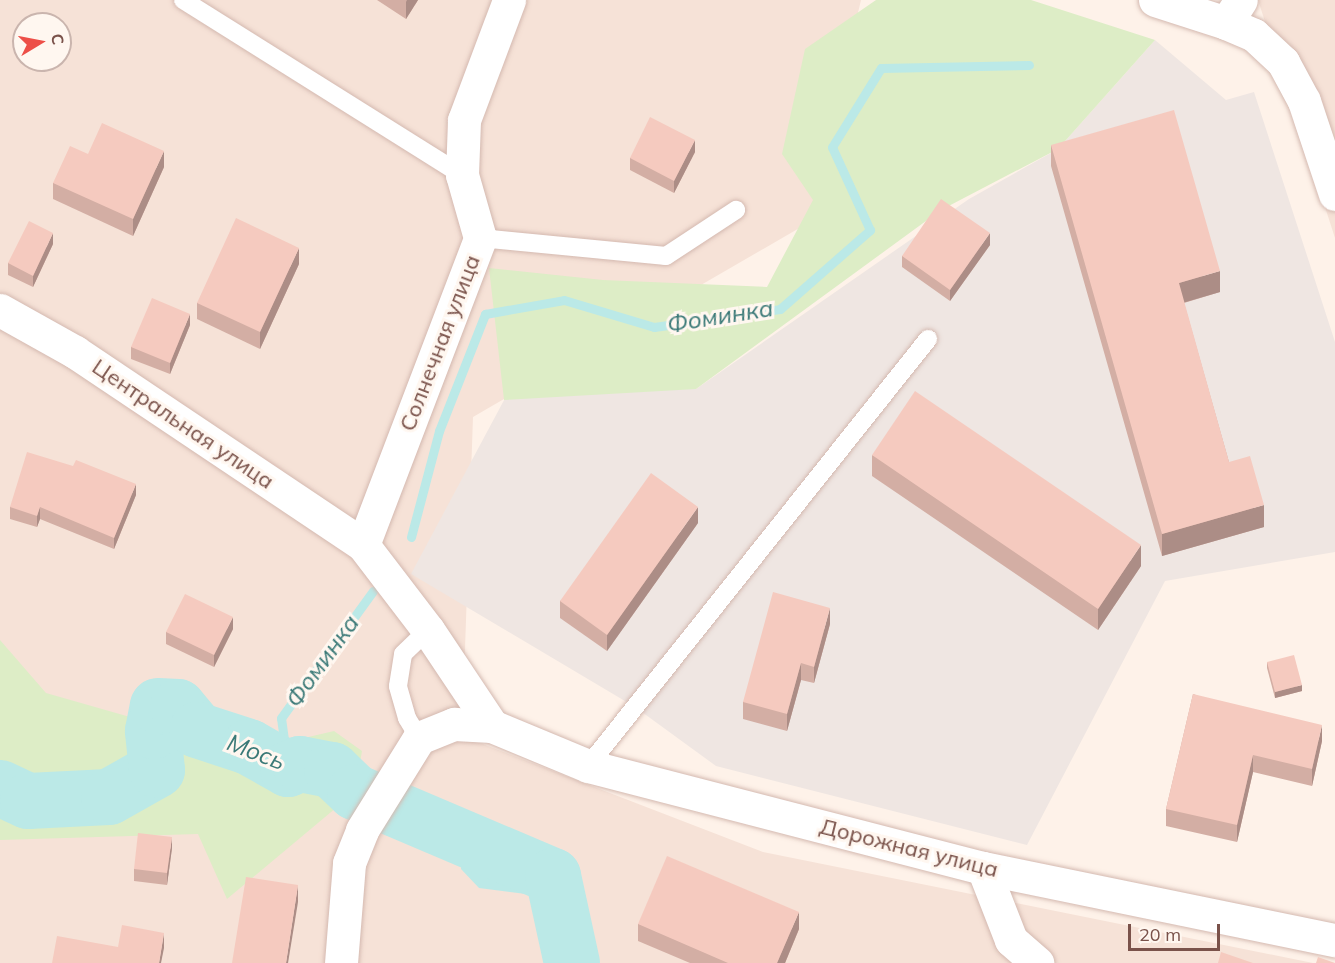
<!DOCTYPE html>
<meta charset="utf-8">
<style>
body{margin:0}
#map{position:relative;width:1335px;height:963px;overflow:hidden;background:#fef2e9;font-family:Mulish,sans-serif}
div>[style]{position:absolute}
.residential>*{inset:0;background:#f6e2d7}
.industrial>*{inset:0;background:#efe6e2}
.green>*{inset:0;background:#ddedc6}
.water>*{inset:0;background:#bbe9e7}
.stream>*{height:9px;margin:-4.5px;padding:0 4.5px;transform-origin:4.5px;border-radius:4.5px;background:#bbe9e7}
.river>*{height:56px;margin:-28px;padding:0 28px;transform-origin:28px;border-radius:28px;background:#bbe9e7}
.roads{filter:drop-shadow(0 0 2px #d4b9b0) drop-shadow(0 0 2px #d4b9b0)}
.service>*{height:18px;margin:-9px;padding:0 9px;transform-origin:9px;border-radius:9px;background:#fff}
.minor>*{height:33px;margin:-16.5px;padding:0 16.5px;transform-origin:16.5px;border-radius:16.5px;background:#fff}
.tertiary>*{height:33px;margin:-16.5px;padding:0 16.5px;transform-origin:16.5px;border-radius:16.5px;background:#fff}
.wall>*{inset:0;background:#d3aea4}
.shaded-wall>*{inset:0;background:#ac8d86}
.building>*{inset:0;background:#f5cabf}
span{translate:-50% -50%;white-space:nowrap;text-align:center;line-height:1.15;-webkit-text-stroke:6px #fff7f0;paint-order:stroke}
.street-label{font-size:22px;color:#7a524a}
.water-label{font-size:24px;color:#3a7977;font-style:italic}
.north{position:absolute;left:12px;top:12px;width:60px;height:60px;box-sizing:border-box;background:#fff7f0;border:2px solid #cab5ae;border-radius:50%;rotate:80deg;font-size:16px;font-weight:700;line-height:24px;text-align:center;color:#7a524a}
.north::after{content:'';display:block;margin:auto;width:21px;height:27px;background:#ed4f48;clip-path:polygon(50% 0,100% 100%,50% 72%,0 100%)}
.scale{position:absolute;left:1128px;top:924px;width:92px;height:27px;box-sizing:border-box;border:3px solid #7a524a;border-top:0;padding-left:8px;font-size:18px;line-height:21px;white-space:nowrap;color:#7a524a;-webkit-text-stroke:4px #fff7f0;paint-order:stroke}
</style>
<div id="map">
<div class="residential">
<i style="clip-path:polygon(evenodd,0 0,861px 0,808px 223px,473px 417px,462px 736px,763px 852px,1313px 963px,0 963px,0 0,24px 24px,60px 24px,60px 60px,24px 60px,24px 24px)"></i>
<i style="clip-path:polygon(1258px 0,1335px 0,1335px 238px)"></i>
</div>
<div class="industrial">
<i style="clip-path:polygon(1155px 40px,1226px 100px,1254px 92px,1335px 342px,1335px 552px,1165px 581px,1027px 845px,716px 766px,635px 707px,411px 574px,526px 359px,696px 389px,969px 199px,1058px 149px)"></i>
</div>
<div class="green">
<i style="clip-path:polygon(876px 0,1031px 0,1155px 40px,1058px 149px,941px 210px,696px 389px,504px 400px,489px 268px,603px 280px,767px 287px,813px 200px,782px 154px,805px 49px)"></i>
<i style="clip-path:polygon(0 640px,46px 693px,249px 751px,334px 731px,362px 751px,355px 792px,227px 899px,198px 834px,0 840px)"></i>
</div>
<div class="water">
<i style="clip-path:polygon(490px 836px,530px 844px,552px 865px,539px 871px,545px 889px,542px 896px,479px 888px,461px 869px,462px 856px,473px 856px)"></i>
</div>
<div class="stream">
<i style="left:411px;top:537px;width:110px;rotate:-75.2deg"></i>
<i style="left:439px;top:431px;width:126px;rotate:-68.5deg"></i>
<i style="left:485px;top:314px;width:80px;rotate:-10deg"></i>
<i style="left:564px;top:300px;width:94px;rotate:16.7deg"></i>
<i style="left:654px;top:327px;width:127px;rotate:-8.1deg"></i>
<i style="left:780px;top:309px;width:120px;rotate:-41.3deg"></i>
<i style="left:870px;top:230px;width:91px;rotate:-114.6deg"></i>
<i style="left:832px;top:147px;width:93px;rotate:-58.2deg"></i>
<i style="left:881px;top:68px;width:148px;rotate:-1.2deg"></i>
<i style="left:288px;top:769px;width:51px;rotate:-97.8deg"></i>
<i style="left:281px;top:718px;width:157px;rotate:-54.1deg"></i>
</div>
<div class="river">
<i style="left:0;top:788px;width:31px;rotate:25deg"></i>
<i style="left:28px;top:801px;width:81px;rotate:-2.8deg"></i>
<i style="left:109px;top:797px;width:55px;rotate:-29.4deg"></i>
<i style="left:157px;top:770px;width:39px;rotate:-96deg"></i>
<i style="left:153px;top:731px;width:25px;rotate:-79deg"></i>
<i style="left:158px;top:706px;width:20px;rotate:3deg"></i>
<i style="left:178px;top:707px;width:30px;rotate:50deg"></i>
<i style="left:197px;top:730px;width:55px;rotate:18.1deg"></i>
<i style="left:249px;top:747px;width:45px;rotate:29.4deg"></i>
<i style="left:288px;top:769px;width:13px;rotate:-23deg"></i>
<i style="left:300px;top:764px;width:33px;rotate:11deg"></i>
<i style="left:332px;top:770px;width:32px;rotate:44deg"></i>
<i style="left:355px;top:792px;width:215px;rotate:23deg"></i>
<i style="left:553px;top:876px;width:89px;rotate:77.7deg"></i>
</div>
<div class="roads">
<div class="service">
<i style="left:183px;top:0;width:329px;rotate:32.1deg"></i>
<i style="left:480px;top:238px;width:187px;rotate:5.5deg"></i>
<i style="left:666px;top:256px;width:84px;rotate:-33.3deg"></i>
<i style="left:419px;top:738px;width:23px;rotate:-121deg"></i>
<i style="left:407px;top:718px;width:33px;rotate:-106deg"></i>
<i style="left:398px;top:686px;width:32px;rotate:-81deg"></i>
<i style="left:403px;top:654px;width:35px;rotate:-44deg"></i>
<i style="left:588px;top:766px;width:546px;rotate:-51.47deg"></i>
</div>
<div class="minor">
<i style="left:1155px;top:0;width:75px;rotate:17.9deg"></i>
<i style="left:1226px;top:23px;width:27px;rotate:-57deg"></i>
<i style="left:1226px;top:23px;width:30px;rotate:23deg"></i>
<i style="left:1254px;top:35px;width:40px;rotate:43deg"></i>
<i style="left:1283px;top:62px;width:44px;rotate:61.7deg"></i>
<i style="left:1304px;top:101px;width:98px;rotate:71.6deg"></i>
<i style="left:363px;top:545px;width:329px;rotate:-69.1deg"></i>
<i style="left:480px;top:238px;width:66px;rotate:-105.9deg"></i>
<i style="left:462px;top:175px;width:55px;rotate:-87.9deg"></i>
<i style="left:464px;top:120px;width:128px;rotate:-69.4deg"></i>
<i style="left:983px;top:868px;width:77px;rotate:68.7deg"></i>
<i style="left:1011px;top:940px;width:35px;rotate:41deg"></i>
<i style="left:341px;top:963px;width:100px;rotate:-85.4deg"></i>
<i style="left:349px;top:863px;width:35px;rotate:-68deg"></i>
<i style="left:362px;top:830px;width:108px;rotate:-58.2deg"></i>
<i style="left:419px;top:738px;width:38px;rotate:-22deg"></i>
<i style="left:454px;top:724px;width:38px;rotate:3deg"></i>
</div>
<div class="tertiary">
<i style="left:0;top:310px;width:86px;rotate:29.2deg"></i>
<i style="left:75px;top:352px;width:347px;rotate:33.8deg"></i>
<i style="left:363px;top:545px;width:107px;rotate:52.6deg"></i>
<i style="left:428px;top:630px;width:115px;rotate:56.3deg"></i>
<i style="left:492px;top:726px;width:104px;rotate:22.6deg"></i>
<i style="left:588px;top:766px;width:408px;rotate:14.5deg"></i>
<i style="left:983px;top:868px;width:359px;rotate:11.6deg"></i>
</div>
</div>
<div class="wall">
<i style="clip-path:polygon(377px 0,418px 0,406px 19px)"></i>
<i style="clip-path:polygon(1051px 145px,1220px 292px,1184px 303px,1229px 462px,1264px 527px,1162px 556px,1051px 166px)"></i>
<i style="clip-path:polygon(695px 152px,674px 193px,630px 170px,630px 158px)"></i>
<i style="clip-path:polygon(164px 167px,133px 236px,53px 199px,53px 183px)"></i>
<i style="clip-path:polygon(53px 244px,33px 287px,8px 275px,8px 263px)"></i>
<i style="clip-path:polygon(990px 245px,950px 301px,902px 267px,902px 256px)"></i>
<i style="clip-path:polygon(299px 264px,260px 349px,197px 319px,197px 303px)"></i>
<i style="clip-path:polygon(190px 325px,170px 374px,131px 359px,131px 347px)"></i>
<i style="clip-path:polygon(872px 455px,1141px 566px,1098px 630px,872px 476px)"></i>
<i style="clip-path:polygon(73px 466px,136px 495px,114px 549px,40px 519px,37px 527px,10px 519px,10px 507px)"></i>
<i style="clip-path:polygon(698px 523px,607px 651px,560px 618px,560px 601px)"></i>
<i style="clip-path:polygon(830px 624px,814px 683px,801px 680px,787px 731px,743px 719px,743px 702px)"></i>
<i style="clip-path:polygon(233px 629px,214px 667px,166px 644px,166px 632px)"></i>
<i style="clip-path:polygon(1267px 662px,1302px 691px,1275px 698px,1267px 668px)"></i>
<i style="clip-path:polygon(1193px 694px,1322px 741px,1312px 786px,1253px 772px,1237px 842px,1166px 826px,1166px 809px)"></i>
<i style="clip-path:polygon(172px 848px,167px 885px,134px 881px,134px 869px)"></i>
<i style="clip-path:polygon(638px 924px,799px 929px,785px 963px,690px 963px,638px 941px)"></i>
</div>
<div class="shaded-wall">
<i style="clip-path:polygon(407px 0,418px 0,406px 19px,406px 2px)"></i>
<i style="clip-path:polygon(695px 140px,695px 152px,674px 193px,674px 181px)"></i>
<i style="clip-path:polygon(164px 151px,164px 167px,133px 236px,133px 219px)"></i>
<i style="clip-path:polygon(53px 233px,53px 244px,33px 287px,33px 276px)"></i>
<i style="clip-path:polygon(990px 233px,990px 245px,950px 301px,950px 290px)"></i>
<i style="clip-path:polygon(299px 248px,299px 264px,260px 349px,260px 332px)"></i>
<i style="clip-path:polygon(1220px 271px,1220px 292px,1179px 304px,1179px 283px)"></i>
<i style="clip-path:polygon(190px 314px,190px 325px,170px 374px,170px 363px)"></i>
<i style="clip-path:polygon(136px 484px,136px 495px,114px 549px,114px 538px)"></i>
<i style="clip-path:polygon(1264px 505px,1264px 527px,1162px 556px,1162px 534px)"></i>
<i style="clip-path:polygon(40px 507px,40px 519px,37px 527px,37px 516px)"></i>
<i style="clip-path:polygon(698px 507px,698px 523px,607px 651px,607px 635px)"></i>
<i style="clip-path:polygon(1141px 545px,1141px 566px,1098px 630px,1098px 609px)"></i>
<i style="clip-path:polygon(830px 608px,830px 624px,814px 683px,814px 667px)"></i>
<i style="clip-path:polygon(233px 617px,233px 629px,214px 667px,214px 655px)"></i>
<i style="clip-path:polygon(801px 663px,801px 680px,787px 731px,787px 714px)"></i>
<i style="clip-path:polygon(1302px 685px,1302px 691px,1275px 698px,1275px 692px)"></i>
<i style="clip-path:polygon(1322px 725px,1322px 741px,1312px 786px,1312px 769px)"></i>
<i style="clip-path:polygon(1253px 755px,1253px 772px,1237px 842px,1237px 825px)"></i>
<i style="clip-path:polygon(172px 837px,172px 848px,167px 885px,167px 873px)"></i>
<i style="clip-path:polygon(298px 885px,298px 902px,288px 963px,286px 963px)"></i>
<i style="clip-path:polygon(799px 912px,799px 929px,785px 963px,777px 963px)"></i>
<i style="clip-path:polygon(164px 933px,164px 948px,161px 963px,159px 963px)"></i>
</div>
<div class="building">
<i style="clip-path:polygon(1174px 110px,1220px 271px,1179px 283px,1229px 462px,1250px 456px,1264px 505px,1162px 534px,1051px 145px)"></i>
<i style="clip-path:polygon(650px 117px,695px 140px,674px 181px,630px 158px)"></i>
<i style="clip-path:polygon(102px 123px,164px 151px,133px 219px,53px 183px,70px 146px,88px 154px)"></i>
<i style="clip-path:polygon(941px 199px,990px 233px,950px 290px,902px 256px)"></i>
<i style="clip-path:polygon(236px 218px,299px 248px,260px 332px,197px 303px)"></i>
<i style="clip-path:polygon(29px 221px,53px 233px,33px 276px,8px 263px)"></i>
<i style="clip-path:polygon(152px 298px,190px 314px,170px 363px,131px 347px)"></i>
<i style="clip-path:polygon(915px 391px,1141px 545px,1098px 609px,872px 455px)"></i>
<i style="clip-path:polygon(27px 452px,73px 466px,76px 460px,136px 484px,114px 538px,40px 507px,37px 516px,10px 507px)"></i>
<i style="clip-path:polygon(651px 473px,698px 507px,607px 635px,560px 601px)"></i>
<i style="clip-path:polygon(773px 592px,830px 608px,814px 667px,801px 663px,787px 714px,743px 702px)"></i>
<i style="clip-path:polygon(185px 594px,233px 617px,214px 655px,166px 632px)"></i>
<i style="clip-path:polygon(1294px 655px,1302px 685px,1275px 692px,1267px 662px)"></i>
<i style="clip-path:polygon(1193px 694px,1322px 725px,1312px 769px,1253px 755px,1237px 825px,1166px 809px)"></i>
<i style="clip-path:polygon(138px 833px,172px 837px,167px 873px,134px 869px)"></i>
<i style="clip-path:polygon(667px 856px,799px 912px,777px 963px,728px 963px,638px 924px)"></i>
<i style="clip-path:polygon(246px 877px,298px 885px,286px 963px,232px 963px)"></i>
<i style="clip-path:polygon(122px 925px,164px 933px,159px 963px,52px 963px,57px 936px,118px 947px)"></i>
<i style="clip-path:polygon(1221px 952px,1253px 963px,1218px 963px)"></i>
<i style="clip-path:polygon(1318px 957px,1335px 963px,1316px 963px)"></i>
</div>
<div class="street-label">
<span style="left:440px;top:343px;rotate:-69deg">Солнечная улица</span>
<span style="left:183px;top:424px;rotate:34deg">Центральная улица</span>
<span style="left:909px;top:848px;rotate:14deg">Дорожная улица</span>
</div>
<div class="water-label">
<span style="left:720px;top:316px;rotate:-9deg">Фоминка</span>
<span style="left:322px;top:661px;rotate:-54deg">Фоминка</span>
<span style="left:256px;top:752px;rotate:21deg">Мось</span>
</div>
<div class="north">С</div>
<div class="scale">20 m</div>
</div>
